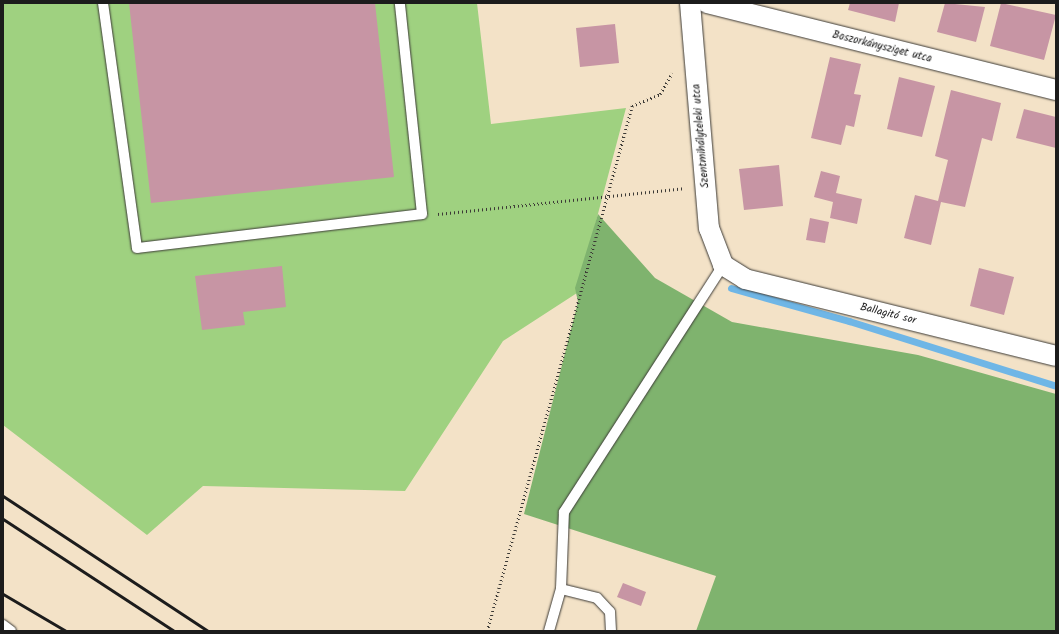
<!DOCTYPE html>
<meta charset="utf-8">
<style>
body{margin:0}
#map{position:relative;width:1059px;height:634px;overflow:hidden;background:#f3e2c7;font-family:Kalam,sans-serif}
div>[style]{position:absolute}
.green>*{inset:0;background:#9fd180}
.forest>*{inset:0;background:#7fb36e}
.stream>*{height:7px;margin:-3.5px;padding:0 3.5px;transform-origin:3.5px;border-radius:3.5px;background:#6fb6e6}
.building>*{inset:0;background:#c795a4}
.path>*{height:2.5px;margin-top:-1.25px;transform-origin:0;background:repeating-linear-gradient(90deg,#3c3a36 0 1px,transparent 0 4px)}
.roads{filter:drop-shadow(0 0 1px #3c3a36) drop-shadow(0 0 1px #3c3a36)}
.lane>*{height:10px;margin:-5px;padding:0 5px;transform-origin:5px;border-radius:5px;background:#fff}
.street>*{height:20px;margin:-10px;padding:0 10px;transform-origin:10px;border-radius:10px;background:#fff}
.rail>*{height:3px;margin:-1.5px;padding:0 1.5px;transform-origin:1.5px;border-radius:1.5px;background:#1c1c1c}
span{translate:-50% -50%;white-space:nowrap;text-align:center;line-height:1.15;-webkit-text-stroke:4px #fff;paint-order:stroke}
.street-label{font-size:11px;color:#1c1c1c}
.frame{position:absolute;inset:0;border:4px solid #1c1c1c;pointer-events:none}
</style>
<div id="map">
<div class="green">
<i style="clip-path:polygon(3px 3px,477px 3px,491px 124px,626px 108px,577px 293px,503px 341px,405px 491px,203px 486px,147px 535px,3px 425px)"></i>
</div>
<div class="forest">
<i style="clip-path:polygon(598px 214px,655px 278px,732px 322px,918px 355px,1056px 394px,1056px 631px,696px 631px,716px 576px,524px 514px,578px 302px,575px 288px)"></i>
</div>
<div class="stream">
<i style="left:731px;top:288px;width:123px;rotate:15.6deg"></i>
<i style="left:849px;top:321px;width:217px;rotate:17.4deg"></i>
</div>
<div class="building">
<i style="clip-path:polygon(129px 3px,375px 3px,394px 177px,151px 203px)"></i>
<i style="clip-path:polygon(850px 3px,899px 3px,895px 22px,848px 10px)"></i>
<i style="clip-path:polygon(945px 3px,985px 7px,976px 42px,937px 32px)"></i>
<i style="clip-path:polygon(1001px 3px,1056px 15px,1044px 60px,990px 46px)"></i>
<i style="clip-path:polygon(615px 24px,619px 63px,580px 67px,576px 28px)"></i>
<i style="clip-path:polygon(830px 57px,861px 64px,854px 94px,861px 95px,854px 127px,846px 125px,841px 145px,811px 138px)"></i>
<i style="clip-path:polygon(899px 77px,935px 86px,922px 137px,887px 129px)"></i>
<i style="clip-path:polygon(951px 90px,1001px 103px,992px 141px,982px 138px,965px 207px,941px 202px,931px 245px,904px 238px,915px 195px,938px 201px,948px 160px,935px 156px)"></i>
<i style="clip-path:polygon(1024px 109px,1056px 117px,1056px 148px,1016px 138px)"></i>
<i style="clip-path:polygon(779px 165px,783px 206px,744px 210px,739px 169px)"></i>
<i style="clip-path:polygon(821px 171px,840px 176px,836px 193px,862px 199px,857px 224px,830px 218px,833px 202px,814px 197px)"></i>
<i style="clip-path:polygon(810px 218px,829px 222px,825px 243px,806px 240px)"></i>
<i style="clip-path:polygon(282px 266px,286px 307px,243px 312px,245px 325px,202px 330px,195px 276px)"></i>
<i style="clip-path:polygon(979px 268px,1014px 277px,1004px 315px,970px 306px)"></i>
<i style="clip-path:polygon(623px 583px,646px 592px,641px 606px,617px 597px)"></i>
</div>
<div class="path">
<i style="left:438px;top:214px;width:247px;rotate:-6deg"></i>
<i style="left:487px;top:631px;width:545px;rotate:-74.56deg"></i>
<i style="left:632px;top:106px;width:30px;rotate:-23deg"></i>
<i style="left:660px;top:94px;width:24px;rotate:-60deg"></i>
</div>
<div class="roads">
<div class="lane">
<i style="left:103px;top:3px;width:247px;rotate:82.1deg"></i>
<i style="left:137px;top:248px;width:287px;rotate:-6.8deg"></i>
<i style="left:422px;top:214px;width:212px;rotate:-96deg"></i>
<i style="left:561px;top:589px;width:37px;rotate:14deg"></i>
<i style="left:597px;top:598px;width:19px;rotate:47deg"></i>
<i style="left:610px;top:612px;width:19px;rotate:87deg"></i>
<i style="left:3px;top:625px;width:10px;rotate:37deg"></i>
<i style="left:549px;top:631px;width:44px;rotate:-74.1deg"></i>
<i style="left:561px;top:589px;width:77px;rotate:-87.8deg"></i>
<i style="left:564px;top:512px;width:294px;rotate:-57.2deg"></i>
</div>
<div class="street">
<i style="left:690px;top:3px;width:226px;rotate:85.2deg"></i>
<i style="left:709px;top:228px;width:40px;rotate:69deg"></i>
<i style="left:723px;top:265px;width:26px;rotate:32deg"></i>
<i style="left:745px;top:279px;width:320px;rotate:13.9deg"></i>
<i style="left:707px;top:3px;width:360px;rotate:14deg"></i>
</div>
</div>
<div class="rail">
<i style="left:3px;top:496px;width:245px;rotate:33.4deg"></i>
<i style="left:3px;top:519px;width:204px;rotate:33.2deg"></i>
<i style="left:3px;top:594px;width:73px;rotate:30.4deg"></i>
</div>
<div class="street-label">
<span style="left:882px;top:47px;rotate:14deg">Boszorkánysziget utca</span>
<span style="left:701px;top:136px;rotate:-95deg">Szentmihályteleki utca</span>
<span style="left:888px;top:314px;rotate:14deg">Ballagitó sor</span>
</div>
<div class="frame"></div>
</div>
